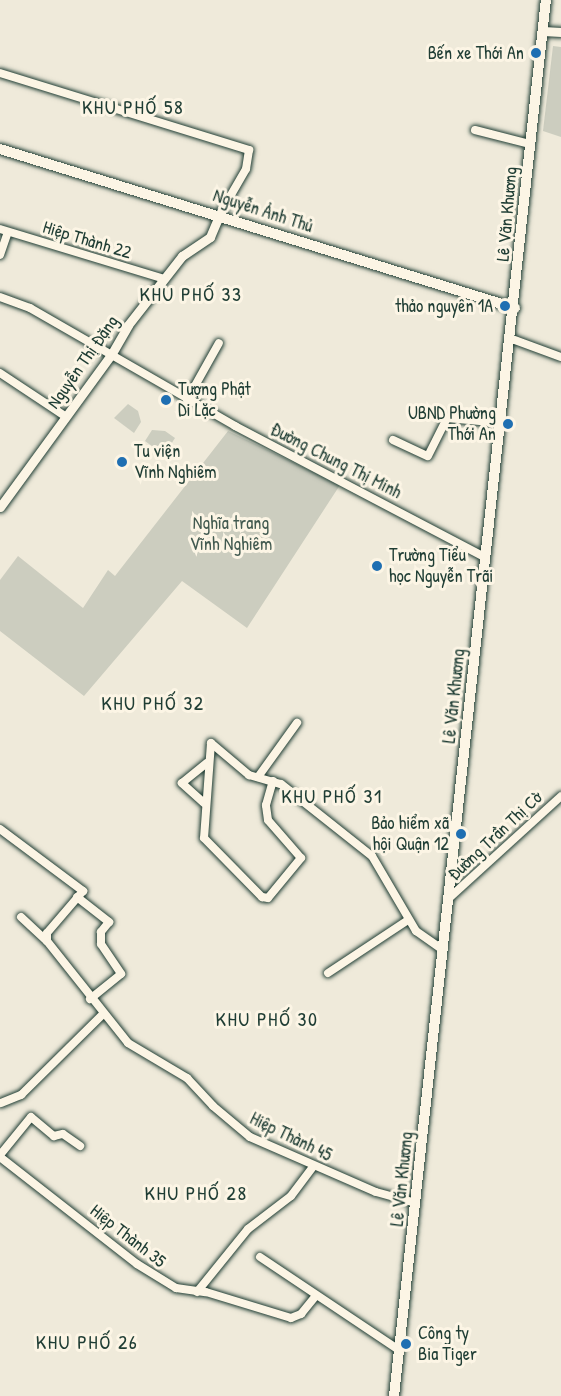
<!DOCTYPE html>
<meta charset="utf-8">
<style>
body{margin:0}
#map{position:relative;width:561px;height:1396px;overflow:hidden;background:#efeada;font-family:"Patrick Hand",sans-serif}
div>[style]{position:absolute}
.green>*{inset:0;background:#cccdbf}
.roads{filter:drop-shadow(0 0 2px #1f3d34) drop-shadow(0 0 2px #1f3d34)}
.minor>*{height:8px;margin:-4px;padding:0 4px;transform-origin:4px;border-radius:4px;background:#fcf5e5}
.tertiary>*{height:9px;margin:-4.5px;padding:0 4.5px;transform-origin:4.5px;border-radius:4.5px;background:#fcf5e5}
.secondary>*{height:10px;margin:-5px;padding:0 5px;transform-origin:5px;border-radius:5px;background:#fcf5e5}
.dots>*{width:16px;height:16px;translate:-50% -50%;box-sizing:border-box;border:3px solid #fcf5e5;border-radius:50%}
span{translate:-50% -50%;white-space:nowrap;text-align:center;line-height:1.15;-webkit-text-stroke:6px #fcf5e5;paint-order:stroke}
.poi-label{font-size:18px;color:#1f3d34}
.right{translate:-100% -50%;text-align:right}
.left{translate:0 -50%;text-align:left}
.street-label{font-size:18px;color:#1f3d34}
.park-label{font-size:18px;color:#425a50}
.neighbourhood-label{font-size:20px;color:#1f3d34;letter-spacing:1.5px}
</style>
<div id="map">
<div class="green">
<i style="clip-path:polygon(553px 46px,561px 47px,561px 137px,543px 131px)"></i>
<i style="clip-path:polygon(128px 404px,138px 411px,141px 422px,134px 433px,114px 418px)"></i>
<i style="clip-path:polygon(152px 430px,165px 431px,175px 438px,164px 455px,145px 441px)"></i>
<i style="clip-path:polygon(228px 431px,340px 485px,247px 628px,182px 581px,84px 696px,0 631px,0 580px,18px 556px,83px 608px,108px 570px,115px 576px)"></i>
</div>
<div class="roads">
<div class="minor">
<i style="left:0;top:73px;width:261px;rotate:17.2deg"></i>
<i style="left:249px;top:150px;width:19px;rotate:99deg"></i>
<i style="left:246px;top:169px;width:52px;rotate:120deg"></i>
<i style="left:475px;top:130px;width:57px;rotate:14.3deg"></i>
<i style="left:0;top:229px;width:172px;rotate:16.9deg"></i>
<i style="left:0;top:255px;width:24px;rotate:-71deg"></i>
<i style="left:0;top:297px;width:32px;rotate:20deg"></i>
<i style="left:30px;top:308px;width:237px;rotate:29.9deg"></i>
<i style="left:235px;top:426px;width:282px;rotate:27.7deg"></i>
<i style="left:512px;top:339px;width:52px;rotate:20.2deg"></i>
<i style="left:0;top:373px;width:78px;rotate:33.5deg"></i>
<i style="left:187px;top:400px;width:65px;rotate:-60.7deg"></i>
<i style="left:393px;top:440px;width:38px;rotate:25deg"></i>
<i style="left:428px;top:456px;width:42px;rotate:-63.4deg"></i>
<i style="left:447px;top:418px;width:55px;rotate:5.2deg"></i>
<i style="left:211px;top:743px;width:95px;rotate:94.2deg"></i>
<i style="left:204px;top:838px;width:83px;rotate:45.5deg"></i>
<i style="left:262px;top:897px;width:6px;rotate:9deg"></i>
<i style="left:268px;top:898px;width:52px;rotate:-50.5deg"></i>
<i style="left:301px;top:858px;width:50px;rotate:-131deg"></i>
<i style="left:268px;top:820px;width:15px;rotate:-98deg"></i>
<i style="left:266px;top:805px;width:25px;rotate:-74deg"></i>
<i style="left:211px;top:743px;width:50px;rotate:40.1deg"></i>
<i style="left:249px;top:775px;width:33px;rotate:16deg"></i>
<i style="left:281px;top:784px;width:116px;rotate:38.4deg"></i>
<i style="left:372px;top:856px;width:87px;rotate:59.6deg"></i>
<i style="left:416px;top:931px;width:32px;rotate:35deg"></i>
<i style="left:258px;top:777px;width:67px;rotate:-54.2deg"></i>
<i style="left:204px;top:803px;width:30px;rotate:-138deg"></i>
<i style="left:182px;top:783px;width:32px;rotate:-39deg"></i>
<i style="left:0;top:829px;width:104px;rotate:36.8deg"></i>
<i style="left:83px;top:891px;width:55px;rotate:130.6deg"></i>
<i style="left:47px;top:933px;width:8px;rotate:90deg"></i>
<i style="left:77px;top:897px;width:41px;rotate:38deg"></i>
<i style="left:109px;top:922px;width:13px;rotate:129deg"></i>
<i style="left:101px;top:932px;width:12px;rotate:90deg"></i>
<i style="left:101px;top:944px;width:36px;rotate:56deg"></i>
<i style="left:121px;top:974px;width:40px;rotate:141deg"></i>
<i style="left:448px;top:899px;width:153px;rotate:-42.3deg"></i>
<i style="left:21px;top:917px;width:35px;rotate:43deg"></i>
<i style="left:47px;top:941px;width:130px;rotate:51.5deg"></i>
<i style="left:128px;top:1043px;width:69px;rotate:30.7deg"></i>
<i style="left:187px;top:1078px;width:38px;rotate:47deg"></i>
<i style="left:213px;top:1106px;width:48px;rotate:40deg"></i>
<i style="left:250px;top:1137px;width:137px;rotate:23.6deg"></i>
<i style="left:376px;top:1192px;width:41px;rotate:15.4deg"></i>
<i style="left:328px;top:973px;width:96px;rotate:-33.5deg"></i>
<i style="left:1px;top:1103px;width:22px;rotate:-22deg"></i>
<i style="left:21px;top:1095px;width:114px;rotate:-44.6deg"></i>
<i style="left:0;top:1155px;width:49px;rotate:-50.8deg"></i>
<i style="left:31px;top:1117px;width:30px;rotate:40deg"></i>
<i style="left:54px;top:1136px;width:9px;rotate:-13deg"></i>
<i style="left:63px;top:1134px;width:21px;rotate:35deg"></i>
<i style="left:0;top:1157px;width:174px;rotate:38deg"></i>
<i style="left:137px;top:1264px;width:46px;rotate:31.6deg"></i>
<i style="left:176px;top:1288px;width:30px;rotate:8deg"></i>
<i style="left:206px;top:1292px;width:89px;rotate:17deg"></i>
<i style="left:291px;top:1318px;width:11px;rotate:-22deg"></i>
<i style="left:301px;top:1314px;width:22px;rotate:-51deg"></i>
<i style="left:260px;top:1257px;width:167px;rotate:33.8deg"></i>
<i style="left:197px;top:1292px;width:81px;rotate:-51deg"></i>
<i style="left:248px;top:1229px;width:54px;rotate:-37.5deg"></i>
<i style="left:291px;top:1196px;width:38px;rotate:-53deg"></i>
</div>
<div class="tertiary">
<i style="left:543px;top:31px;width:18px;rotate:3deg"></i>
<i style="left:0;top:507px;width:188px;rotate:-53.9deg"></i>
<i style="left:111px;top:355px;width:34px;rotate:-60deg"></i>
<i style="left:128px;top:325px;width:88px;rotate:-52deg"></i>
<i style="left:182px;top:256px;width:34px;rotate:-34deg"></i>
<i style="left:210px;top:237px;width:25px;rotate:-67deg"></i>
</div>
<div class="secondary">
<i style="left:0;top:149px;width:539px;rotate:17.16deg"></i>
<i style="left:394px;top:1396px;width:1404px;rotate:-83.79deg"></i>
</div>
</div>
<div class="dots">
<i style="left:536px;top:53px;background:#1f6fb2"></i>
<i style="left:505px;top:306px;background:#1f6fb2"></i>
<i style="left:166px;top:400px;background:#1f6fb2"></i>
<i style="left:508px;top:424px;background:#1f6fb2"></i>
<i style="left:122px;top:462px;background:#1f6fb2"></i>
<i style="left:377px;top:566px;background:#1f6fb2"></i>
<i style="left:461px;top:834px;background:#1f6fb2"></i>
<i style="left:406px;top:1344px;background:#1f6fb2"></i>
</div>
<div class="poi-label">
<span class="right" style="left:524px;top:53px">Bến xe Thới An</span>
<span class="right" style="left:493px;top:306px">thảo nguyên 1A</span>
<span class="left" style="left:178px;top:400px">Tượng Phật<br>Di Lặc</span>
<span class="right" style="left:496px;top:424px">UBND Phường<br>Thới An</span>
<span class="left" style="left:134px;top:462px">Tu viện<br>Vĩnh Nghiêm</span>
<span class="left" style="left:389px;top:566px">Trường Tiểu<br>học Nguyễn Trãi</span>
<span class="right" style="left:449px;top:834px">Bảo hiểm xã<br>hội Quận 12</span>
<span class="left" style="left:418px;top:1344px">Công ty<br>Bia Tiger</span>
</div>
<div class="street-label">
<span style="left:263px;top:211px;rotate:18deg">Nguyễn Ảnh Thủ</span>
<span style="left:507px;top:214px;rotate:-85deg">Lê Văn Khương</span>
<span style="left:87px;top:240px;rotate:17deg">Hiệp Thành 22</span>
<span style="left:83px;top:362px;rotate:-55deg">Nguyễn Thị Đặng</span>
<span style="left:336px;top:461px;rotate:27deg">Đường Chung Thị Minh</span>
<span style="left:454px;top:696px;rotate:-84deg">Lê Văn Khương</span>
<span style="left:495px;top:836px;rotate:-43deg">Đường Trần Thị Cờ</span>
<span style="left:291px;top:1137px;rotate:26deg">Hiệp Thành 45</span>
<span style="left:402px;top:1179px;rotate:-84deg">Lê Văn Khương</span>
<span style="left:128px;top:1236px;rotate:38deg">Hiệp Thành 35</span>
</div>
<div class="park-label">
<span style="left:231px;top:534px">Nghĩa trang<br>Vĩnh Nghiêm</span>
</div>
<div class="neighbourhood-label">
<span style="left:133px;top:106px">KHU PHỐ 58</span>
<span style="left:191px;top:293px">KHU PHỐ 33</span>
<span style="left:153px;top:702px">KHU PHỐ 32</span>
<span style="left:332px;top:795px">KHU PHỐ 31</span>
<span style="left:267px;top:1018px">KHU PHỐ 30</span>
<span style="left:196px;top:1192px">KHU PHỐ 28</span>
<span style="left:87px;top:1341px">KHU PHỐ 26</span>
</div>
</div>
